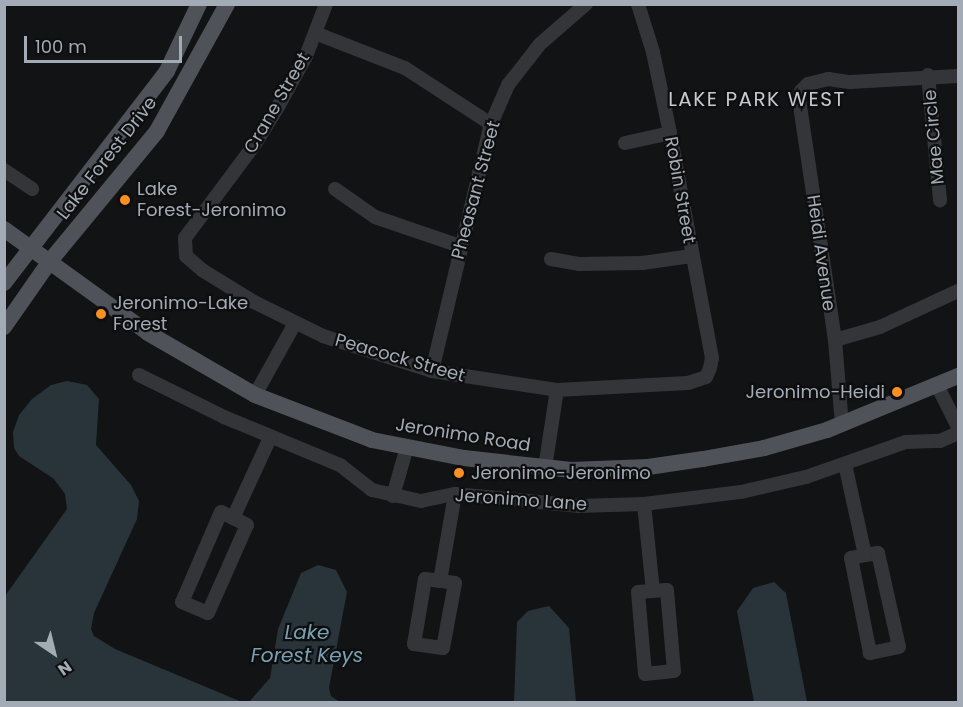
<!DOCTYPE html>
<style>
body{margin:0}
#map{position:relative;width:963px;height:707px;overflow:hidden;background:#121314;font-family:Poppins,sans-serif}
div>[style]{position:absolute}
.water>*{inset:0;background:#283439}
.minor>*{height:14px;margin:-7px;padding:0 7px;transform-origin:7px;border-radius:7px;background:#333539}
.major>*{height:16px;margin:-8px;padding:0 8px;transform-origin:8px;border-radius:8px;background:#4f5359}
.dots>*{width:16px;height:16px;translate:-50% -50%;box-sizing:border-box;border:3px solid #0e0e0f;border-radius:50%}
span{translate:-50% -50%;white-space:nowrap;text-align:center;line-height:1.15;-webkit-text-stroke:4.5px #0e0e0f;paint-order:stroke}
.street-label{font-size:18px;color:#a3acb6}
.poi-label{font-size:18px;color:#a3acb6}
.left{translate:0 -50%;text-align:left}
.right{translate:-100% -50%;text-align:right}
.neighbourhood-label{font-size:20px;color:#c4cad1;letter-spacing:1.5px}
.water-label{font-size:20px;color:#78a1b3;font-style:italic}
.frame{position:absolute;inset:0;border:6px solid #a3acb6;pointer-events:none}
.north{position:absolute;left:24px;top:623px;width:60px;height:60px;-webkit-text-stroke:4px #0e0e0f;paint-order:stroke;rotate:145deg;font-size:16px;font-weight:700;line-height:24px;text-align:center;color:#a3acb6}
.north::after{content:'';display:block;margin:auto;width:21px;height:27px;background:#a3acb6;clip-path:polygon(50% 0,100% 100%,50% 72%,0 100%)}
.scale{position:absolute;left:24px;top:36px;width:158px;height:27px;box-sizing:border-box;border:3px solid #a3acb6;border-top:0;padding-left:8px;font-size:18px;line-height:21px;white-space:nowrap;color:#a3acb6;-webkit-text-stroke:4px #0e0e0f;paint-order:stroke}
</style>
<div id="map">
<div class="water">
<i style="clip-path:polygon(67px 381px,87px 385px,99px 399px,96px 445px,131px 485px,139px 501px,137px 519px,94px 613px,91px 629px,94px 636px,115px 649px,242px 702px,5px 702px,5px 596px,67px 509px,65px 494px,54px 479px,19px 456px,14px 448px,13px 432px,19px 415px,32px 399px,51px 385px)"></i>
<i style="clip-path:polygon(318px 565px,336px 570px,347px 592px,329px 688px,331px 696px,340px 702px,249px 702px,270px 678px,278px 629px,301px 573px)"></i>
<i style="clip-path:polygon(774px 582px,786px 593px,807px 702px,754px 702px,737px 611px,753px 588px)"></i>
<i style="clip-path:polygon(549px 606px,569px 628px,576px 702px,514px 702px,517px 622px,528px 611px)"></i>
</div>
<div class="minor">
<i style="left:326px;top:4px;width:56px;rotate:111deg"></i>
<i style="left:306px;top:56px;width:56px;rotate:118.9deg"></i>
<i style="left:279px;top:105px;width:46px;rotate:121.6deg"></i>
<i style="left:255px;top:144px;width:117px;rotate:126.7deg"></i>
<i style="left:185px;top:238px;width:18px;rotate:87deg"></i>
<i style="left:186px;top:256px;width:21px;rotate:41deg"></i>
<i style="left:202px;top:270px;width:61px;rotate:31.6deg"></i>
<i style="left:254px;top:302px;width:77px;rotate:26.2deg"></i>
<i style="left:323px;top:336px;width:114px;rotate:17.8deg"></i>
<i style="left:432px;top:371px;width:126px;rotate:8.6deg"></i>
<i style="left:557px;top:390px;width:131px;rotate:-3.1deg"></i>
<i style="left:688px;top:383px;width:19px;rotate:-18deg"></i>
<i style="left:706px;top:377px;width:10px;rotate:-66deg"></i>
<i style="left:710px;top:368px;width:10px;rotate:-79deg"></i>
<i style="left:712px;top:358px;width:229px;rotate:-100.6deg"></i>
<i style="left:670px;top:133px;width:83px;rotate:-101.9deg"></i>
<i style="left:653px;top:52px;width:50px;rotate:-107.4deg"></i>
<i style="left:315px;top:33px;width:97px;rotate:21.3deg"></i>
<i style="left:405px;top:68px;width:103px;rotate:33.1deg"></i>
<i style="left:928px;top:75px;width:126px;rotate:84.5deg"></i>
<i style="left:625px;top:143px;width:46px;rotate:-12.5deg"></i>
<i style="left:4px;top:170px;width:34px;rotate:34deg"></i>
<i style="left:335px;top:189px;width:49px;rotate:35deg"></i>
<i style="left:375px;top:217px;width:90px;rotate:18.8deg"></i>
<i style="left:551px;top:259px;width:28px;rotate:10deg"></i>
<i style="left:579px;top:264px;width:63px;rotate:-0.9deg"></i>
<i style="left:642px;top:263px;width:50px;rotate:-8deg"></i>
<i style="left:835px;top:340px;width:47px;rotate:-16.1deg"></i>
<i style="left:880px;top:327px;width:86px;rotate:-24.8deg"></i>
<i style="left:432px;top:371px;width:254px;rotate:-76.6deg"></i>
<i style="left:491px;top:124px;width:43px;rotate:-66.4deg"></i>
<i style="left:508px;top:85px;width:52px;rotate:-52deg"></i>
<i style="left:540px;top:44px;width:61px;rotate:-41deg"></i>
<i style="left:139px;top:375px;width:95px;rotate:26.3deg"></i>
<i style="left:224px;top:417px;width:126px;rotate:22.5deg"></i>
<i style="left:340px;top:465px;width:41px;rotate:38deg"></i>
<i style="left:372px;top:490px;width:50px;rotate:12.7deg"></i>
<i style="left:421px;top:501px;width:35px;rotate:-12deg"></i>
<i style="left:455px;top:494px;width:125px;rotate:5.5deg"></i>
<i style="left:579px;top:506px;width:65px;rotate:-1.8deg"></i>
<i style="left:644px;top:504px;width:98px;rotate:-7.1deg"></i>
<i style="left:741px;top:492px;width:67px;rotate:-13deg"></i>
<i style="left:806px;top:477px;width:106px;rotate:-19.3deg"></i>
<i style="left:906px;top:442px;width:34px;rotate:-2deg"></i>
<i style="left:940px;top:441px;width:20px;rotate:-24deg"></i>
<i style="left:937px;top:385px;width:47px;rotate:63.4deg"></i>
<i style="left:255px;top:395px;width:82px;rotate:-60.9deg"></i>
<i style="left:842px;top:425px;width:85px;rotate:-94.7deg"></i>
<i style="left:835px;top:340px;width:243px;rotate:-98.5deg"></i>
<i style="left:799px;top:100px;width:9px;rotate:-77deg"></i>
<i style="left:801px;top:91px;width:10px;rotate:-45deg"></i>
<i style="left:808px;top:84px;width:21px;rotate:-14deg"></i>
<i style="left:828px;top:79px;width:22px;rotate:8deg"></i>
<i style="left:850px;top:82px;width:108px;rotate:-3.2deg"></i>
<i style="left:845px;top:464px;width:93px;rotate:77.6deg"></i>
<i style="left:865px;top:555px;width:13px;rotate:-9deg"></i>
<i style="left:878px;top:553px;width:96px;rotate:77.4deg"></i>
<i style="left:899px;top:647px;width:30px;rotate:168deg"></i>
<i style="left:870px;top:653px;width:97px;rotate:-101.3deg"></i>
<i style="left:851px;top:558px;width:14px;rotate:-12deg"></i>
<i style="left:545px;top:468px;width:79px;rotate:-81.3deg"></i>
<i style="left:393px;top:496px;width:51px;rotate:-74.1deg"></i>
<i style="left:644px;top:504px;width:87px;rotate:84.1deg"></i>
<i style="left:233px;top:518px;width:13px;rotate:-153deg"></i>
<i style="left:221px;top:512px;width:98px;rotate:113.4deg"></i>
<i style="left:182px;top:602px;width:28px;rotate:23deg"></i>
<i style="left:208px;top:613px;width:96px;rotate:-66.1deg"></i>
<i style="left:247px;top:525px;width:16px;rotate:-153deg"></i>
<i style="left:233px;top:518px;width:88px;rotate:-65.2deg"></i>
<i style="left:440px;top:581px;width:15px;rotate:-172deg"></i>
<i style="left:425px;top:579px;width:66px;rotate:99.6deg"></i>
<i style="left:414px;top:644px;width:29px;rotate:8deg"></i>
<i style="left:443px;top:648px;width:66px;rotate:-79.5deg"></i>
<i style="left:455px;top:583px;width:15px;rotate:-172deg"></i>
<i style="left:440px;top:581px;width:88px;rotate:-80.2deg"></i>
<i style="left:667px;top:590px;width:81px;rotate:85.1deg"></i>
<i style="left:674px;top:671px;width:29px;rotate:174deg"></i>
<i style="left:645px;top:674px;width:82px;rotate:-94.9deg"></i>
<i style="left:638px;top:592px;width:29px;rotate:-4deg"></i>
</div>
<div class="major">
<i style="left:4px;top:229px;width:178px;rotate:35.8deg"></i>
<i style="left:148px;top:333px;width:124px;rotate:30.1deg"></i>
<i style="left:255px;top:395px;width:125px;rotate:21deg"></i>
<i style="left:372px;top:440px;width:94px;rotate:11.1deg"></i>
<i style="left:464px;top:458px;width:108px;rotate:6.4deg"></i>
<i style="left:571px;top:470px;width:77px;rotate:-2.2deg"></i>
<i style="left:648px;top:467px;width:56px;rotate:-8.3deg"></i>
<i style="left:703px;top:459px;width:62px;rotate:-10.2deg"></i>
<i style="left:764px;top:448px;width:66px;rotate:-15.9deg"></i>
<i style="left:827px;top:430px;width:142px;rotate:-22.4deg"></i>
<i style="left:4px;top:283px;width:267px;rotate:-52.4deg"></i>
<i style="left:167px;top:71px;width:74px;rotate:-64.5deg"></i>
<i style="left:4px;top:327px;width:80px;rotate:-55.1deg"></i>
<i style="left:50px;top:261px;width:168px;rotate:-50.5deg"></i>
<i style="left:157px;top:131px;width:145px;rotate:-61.1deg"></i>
</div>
<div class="dots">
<i style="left:125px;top:200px;background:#fa8f24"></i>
<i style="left:101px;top:314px;background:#fa8f24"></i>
<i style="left:897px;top:392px;background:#fa8f24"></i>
<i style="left:459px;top:473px;background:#fa8f24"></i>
</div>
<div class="street-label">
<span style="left:277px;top:103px;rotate:-60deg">Crane Street</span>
<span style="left:934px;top:137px;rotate:-95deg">Mae Circle</span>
<span style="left:107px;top:158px;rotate:-52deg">Lake Forest Drive</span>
<span style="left:476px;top:190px;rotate:-75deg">Pheasant Street</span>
<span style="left:680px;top:190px;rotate:80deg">Robin Street</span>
<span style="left:821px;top:253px;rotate:82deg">Heidi Avenue</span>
<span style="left:400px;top:358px;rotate:16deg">Peacock Street</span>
<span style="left:463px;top:435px;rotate:9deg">Jeronimo Road</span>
<span style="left:521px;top:500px;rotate:4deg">Jeronimo Lane</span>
</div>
<div class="poi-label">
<span class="left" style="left:137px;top:200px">Lake<br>Forest-Jeronimo</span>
<span class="left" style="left:113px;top:314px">Jeronimo-Lake<br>Forest</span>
<span class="right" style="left:885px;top:392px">Jeronimo-Heidi</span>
<span class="left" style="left:471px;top:473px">Jeronimo-Jeronimo</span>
</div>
<div class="neighbourhood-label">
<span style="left:757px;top:99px">LAKE PARK WEST</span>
</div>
<div class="water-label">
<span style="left:307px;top:644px">Lake<br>Forest Keys</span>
</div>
<div class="frame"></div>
<div class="north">N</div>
<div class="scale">100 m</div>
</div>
